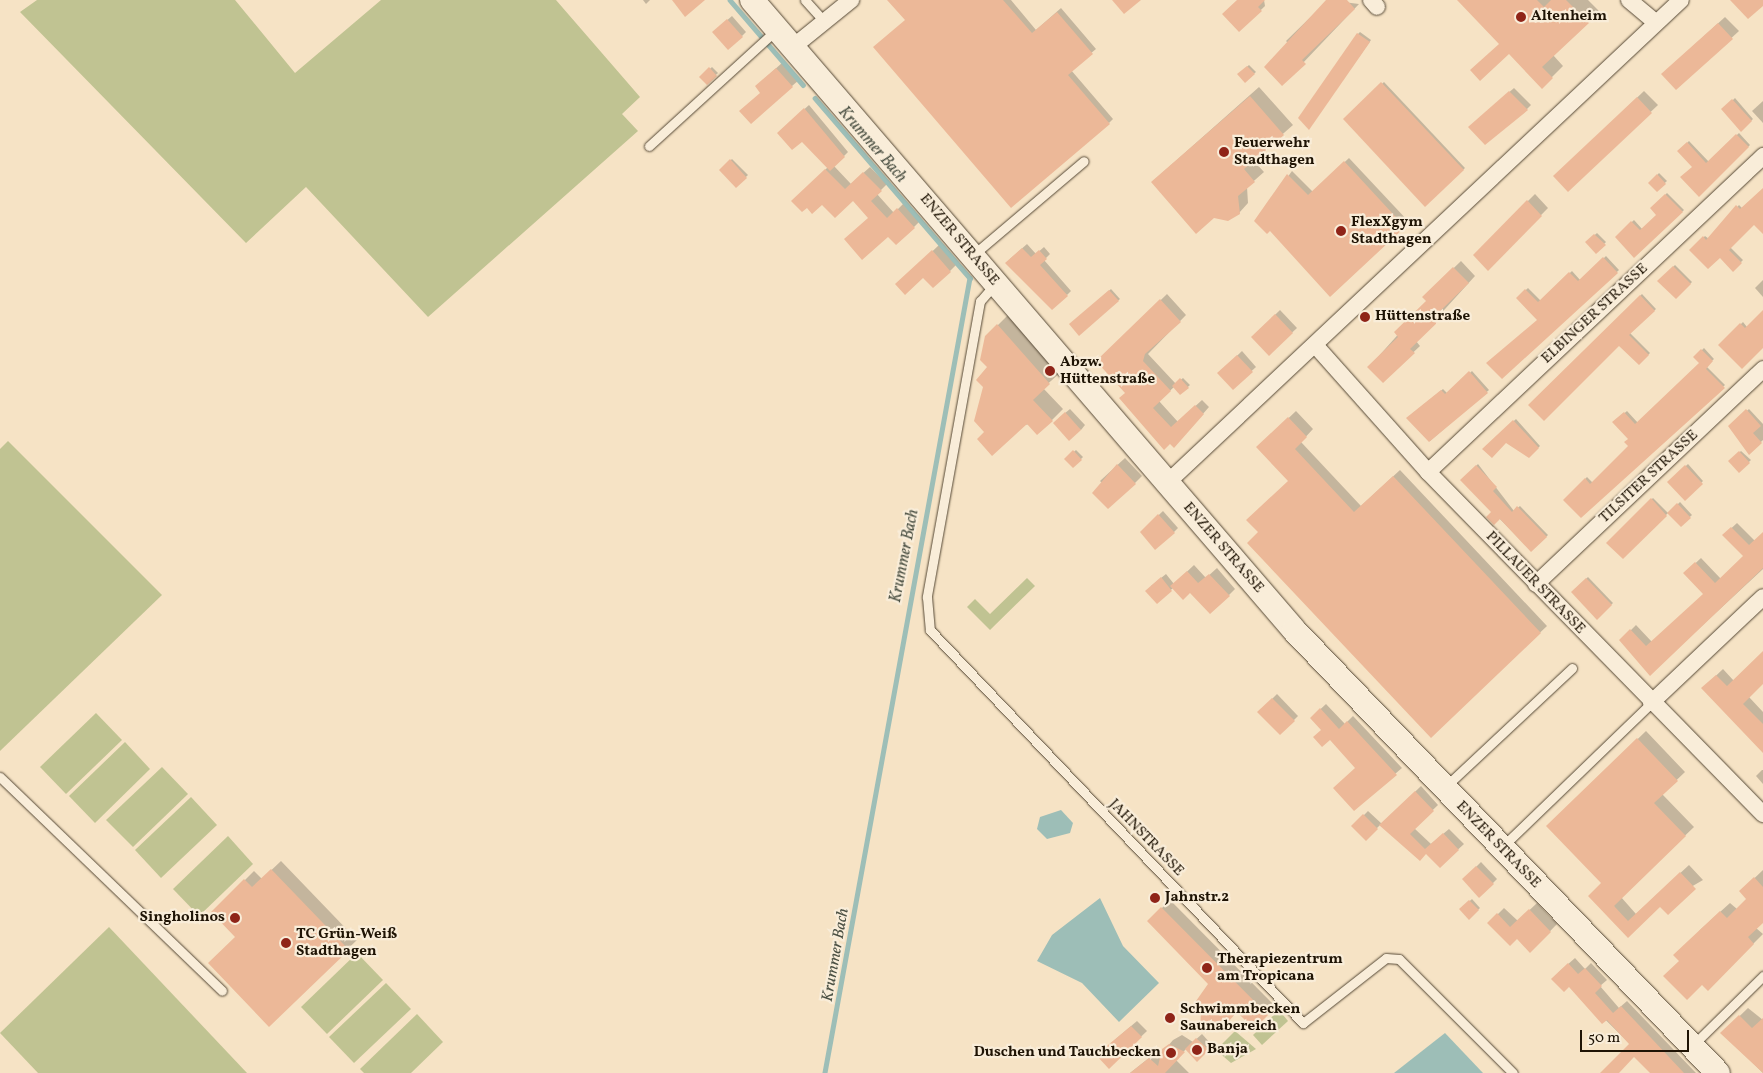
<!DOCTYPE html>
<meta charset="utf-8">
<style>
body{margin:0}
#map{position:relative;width:1763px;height:1073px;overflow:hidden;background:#f6e3c5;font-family:Vollkorn,serif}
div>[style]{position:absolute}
.green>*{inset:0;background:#c0c392}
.water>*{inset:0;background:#9dbeb7}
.shadow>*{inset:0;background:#0003}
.stream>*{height:4.5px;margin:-2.25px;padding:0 2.25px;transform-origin:2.25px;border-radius:2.25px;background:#9dbeb7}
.building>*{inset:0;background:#ecb898}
.roads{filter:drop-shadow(0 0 1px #554835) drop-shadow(0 0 1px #554835)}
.lane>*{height:9px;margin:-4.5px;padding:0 4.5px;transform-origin:4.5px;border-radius:4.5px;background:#f9edd9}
.street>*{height:16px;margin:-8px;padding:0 8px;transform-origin:8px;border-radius:8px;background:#f9edd9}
.secondary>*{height:24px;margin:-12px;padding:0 12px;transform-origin:12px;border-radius:12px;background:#f9edd9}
.dots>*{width:14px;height:14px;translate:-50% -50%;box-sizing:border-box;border:2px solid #f9edd9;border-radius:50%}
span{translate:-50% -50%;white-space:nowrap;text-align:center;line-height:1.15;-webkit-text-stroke:4.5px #f9edd9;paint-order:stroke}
.poi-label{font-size:15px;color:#1f1405;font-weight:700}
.left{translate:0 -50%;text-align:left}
.right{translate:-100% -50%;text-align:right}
.street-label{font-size:15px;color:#1f1405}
.water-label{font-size:16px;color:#4b5043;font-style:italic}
.scale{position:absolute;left:1580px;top:1030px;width:109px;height:22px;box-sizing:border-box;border:2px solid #1f1405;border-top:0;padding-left:6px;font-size:15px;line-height:18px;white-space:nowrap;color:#1f1405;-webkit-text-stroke:4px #f9edd9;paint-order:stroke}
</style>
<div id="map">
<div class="green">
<i style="clip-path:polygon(37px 0,235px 0,295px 73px,381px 0,556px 0,640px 97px,622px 114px,638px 131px,428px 317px,306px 187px,246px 243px,20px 12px)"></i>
<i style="clip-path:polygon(8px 441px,162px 595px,0 751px,0 449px)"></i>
<i style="clip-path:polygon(1027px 578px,1035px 586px,990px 630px,967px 607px,975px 599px,990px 614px)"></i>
<i style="clip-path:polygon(96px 713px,122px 740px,66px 794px,40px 767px)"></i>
<i style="clip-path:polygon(125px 742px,150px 769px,95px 823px,69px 796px)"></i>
<i style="clip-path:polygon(162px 767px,188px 794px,133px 847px,106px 820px)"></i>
<i style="clip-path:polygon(191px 797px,217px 825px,161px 878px,135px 850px)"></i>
<i style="clip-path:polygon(228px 836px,253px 864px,199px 916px,173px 889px)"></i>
<i style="clip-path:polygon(109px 927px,247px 1073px,38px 1073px,0 1033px)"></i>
<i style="clip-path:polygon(357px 953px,383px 980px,327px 1034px,301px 1007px)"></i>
<i style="clip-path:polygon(386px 983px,411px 1009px,354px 1063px,329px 1037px)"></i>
<i style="clip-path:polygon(1279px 1010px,1288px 1021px,1262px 1045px,1253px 1035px)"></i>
<i style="clip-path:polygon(417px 1014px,443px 1042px,411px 1073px,364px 1073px,360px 1069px)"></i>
<i style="clip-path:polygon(1235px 1031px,1256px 1049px,1231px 1063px,1216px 1050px)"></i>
</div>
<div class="water">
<i style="clip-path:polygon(1061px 810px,1073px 823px,1070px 833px,1047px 839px,1037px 829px,1040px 817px)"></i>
<i style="clip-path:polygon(1100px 898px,1123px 946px,1159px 983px,1119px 1022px,1082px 983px,1037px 961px,1052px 935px)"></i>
<i style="clip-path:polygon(1445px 1033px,1483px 1073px,1394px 1073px)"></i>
</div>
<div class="shadow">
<i style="clip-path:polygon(643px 0,650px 0,646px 4px)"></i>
<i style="clip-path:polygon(889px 0,1011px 0,1036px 30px,1061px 8px,1096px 49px,1071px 70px,1113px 119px,1109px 123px,907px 19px)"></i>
<i style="clip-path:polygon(1238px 0,1264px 0,1265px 6px,1239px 31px)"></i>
<i style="clip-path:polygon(1328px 0,1359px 4px,1282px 85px,1289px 44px,1286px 41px)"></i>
<i style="clip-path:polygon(1459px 0,1588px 0,1599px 11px,1553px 55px,1563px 66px,1542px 87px)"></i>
<i style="clip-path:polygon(732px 16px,746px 32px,742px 36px,718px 28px)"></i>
<i style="clip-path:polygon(1725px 17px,1739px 31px,1676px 89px,1669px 68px)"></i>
<i style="clip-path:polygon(1360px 32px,1371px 40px,1310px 126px,1358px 34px)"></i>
<i style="clip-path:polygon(783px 62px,799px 80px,792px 86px,761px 92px,763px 80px)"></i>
<i style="clip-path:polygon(1249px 65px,1256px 72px,1245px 81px,1239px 74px)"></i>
<i style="clip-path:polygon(712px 67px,718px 73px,707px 83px,701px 77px)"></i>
<i style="clip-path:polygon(1384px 82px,1465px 168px,1425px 205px,1344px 119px)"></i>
<i style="clip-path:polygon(1259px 87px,1293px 125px,1253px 160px,1264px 172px,1247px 187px,1248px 203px,1239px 213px,1152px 182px)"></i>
<i style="clip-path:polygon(1514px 88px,1531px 105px,1527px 109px,1474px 123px)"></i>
<i style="clip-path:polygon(1644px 91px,1658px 105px,1568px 190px,1555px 176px)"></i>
<i style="clip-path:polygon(1735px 98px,1753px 119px,1741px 130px,1723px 110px)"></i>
<i style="clip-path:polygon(1763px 101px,1763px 123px,1752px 111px)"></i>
<i style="clip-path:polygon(809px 105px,848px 152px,834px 166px,851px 184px,870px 167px,887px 184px,877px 194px,894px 213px,904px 203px,920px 221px,914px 227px,870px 217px,853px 199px,807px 206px,793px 201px,828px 167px,802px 140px,778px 133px)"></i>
<i style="clip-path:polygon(1739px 133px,1750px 145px,1699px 195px,1693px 167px,1679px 151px,1689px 141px,1709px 162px)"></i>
<i style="clip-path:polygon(1349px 158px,1409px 222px,1331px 295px,1270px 229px,1256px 221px,1292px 171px,1313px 192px)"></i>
<i style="clip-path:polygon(732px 159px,748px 175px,736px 186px,720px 170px)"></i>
<i style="clip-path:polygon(1659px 173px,1667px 181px,1657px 190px,1650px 183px)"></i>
<i style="clip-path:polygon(1763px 189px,1763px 232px,1754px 223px,1730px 247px,1743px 260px,1733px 270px,1720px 256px,1691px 250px,1705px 236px,1709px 239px,1739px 205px,1742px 208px)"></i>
<i style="clip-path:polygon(1667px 193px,1684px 210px,1635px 256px,1616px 237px,1634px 220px,1643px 230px,1658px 214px,1652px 208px)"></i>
<i style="clip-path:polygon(1535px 194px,1548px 208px,1488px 269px,1474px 255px)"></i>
<i style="clip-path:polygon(1597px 233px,1606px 242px,1596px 252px,1587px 242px)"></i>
<i style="clip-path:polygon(1027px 244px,1036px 254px,1044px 247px,1050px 254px,1044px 260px,1071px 291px,1067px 295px,1010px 259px)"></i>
<i style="clip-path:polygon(939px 245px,957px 264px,950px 271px,933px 287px,923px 276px,897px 285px)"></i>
<i style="clip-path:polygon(1606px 256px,1619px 270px,1502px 377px,1538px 320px,1517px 298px,1528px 288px,1541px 301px,1572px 271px,1581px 281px)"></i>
<i style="clip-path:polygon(1461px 261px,1475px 276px,1416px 341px,1420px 346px,1383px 381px,1369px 367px,1428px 301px,1424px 297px)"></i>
<i style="clip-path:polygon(1675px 265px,1692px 282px,1676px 298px,1659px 281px)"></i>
<i style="clip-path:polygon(1763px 280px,1763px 297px,1755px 288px)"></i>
<i style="clip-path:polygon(1111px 289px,1120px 299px,1079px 334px,1071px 324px)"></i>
<i style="clip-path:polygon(1167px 294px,1186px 315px,1148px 354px,1176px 384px,1183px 378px,1190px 385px,1180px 394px,1174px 387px,1159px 401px,1178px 422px,1202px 400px,1209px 407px,1180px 440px,1098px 361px)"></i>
<i style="clip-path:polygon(1642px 294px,1656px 309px,1630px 333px,1650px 353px,1639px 364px,1619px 344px,1530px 405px)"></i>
<i style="clip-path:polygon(1280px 310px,1297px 328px,1269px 354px,1252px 337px)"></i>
<i style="clip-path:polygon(1763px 312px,1763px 345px,1720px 345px,1743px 322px,1747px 327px)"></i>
<i style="clip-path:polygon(1009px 314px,1060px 373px,1043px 388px,1063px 409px,1052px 420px,986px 432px,995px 328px)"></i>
<i style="clip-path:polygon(1704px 348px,1714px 359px,1706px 366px,1725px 385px,1581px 517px,1565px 500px,1587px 477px,1593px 483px,1630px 447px,1630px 439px,1614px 422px,1627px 411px,1638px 423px,1700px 363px,1695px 357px)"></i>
<i style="clip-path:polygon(1242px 351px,1256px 367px,1233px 388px,1219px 373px)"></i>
<i style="clip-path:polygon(1472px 371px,1489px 390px,1430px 441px,1407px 418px,1443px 389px,1448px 394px)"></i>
<i style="clip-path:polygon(1070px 409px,1085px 425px,1081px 430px,1059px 418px)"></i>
<i style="clip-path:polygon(1749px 409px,1763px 424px,1763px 440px,1749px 453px,1730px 426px)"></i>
<i style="clip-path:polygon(1296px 411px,1313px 429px,1301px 442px,1361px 506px,1400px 470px,1547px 626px,1431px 736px,1260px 532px,1289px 480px,1258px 447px)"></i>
<i style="clip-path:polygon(1516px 419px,1540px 446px,1529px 456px,1505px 441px,1484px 449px)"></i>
<i style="clip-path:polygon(1076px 450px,1083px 457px,1073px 467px,1066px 459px)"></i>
<i style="clip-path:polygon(1741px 451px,1751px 460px,1739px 471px,1730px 461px)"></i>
<i style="clip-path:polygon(1125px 458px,1142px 476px,1135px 483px,1103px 484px,1100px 481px)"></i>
<i style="clip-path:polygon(1478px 464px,1514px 511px,1520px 506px,1548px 535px,1531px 551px,1462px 480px)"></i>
<i style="clip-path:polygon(1688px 464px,1703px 481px,1685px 499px,1669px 482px)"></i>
<i style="clip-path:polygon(1653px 498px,1668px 513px,1623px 557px,1608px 543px)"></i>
<i style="clip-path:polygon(1680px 502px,1692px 515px,1681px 525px,1669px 513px)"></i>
<i style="clip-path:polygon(1163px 511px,1178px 528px,1174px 532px,1141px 532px)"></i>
<i style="clip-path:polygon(1737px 523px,1755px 541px,1763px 534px,1763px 569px,1650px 674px,1621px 640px,1636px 625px,1652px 642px,1705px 594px,1685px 573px,1701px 558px,1721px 579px,1745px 556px,1724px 535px)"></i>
<i style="clip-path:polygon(1194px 565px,1206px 578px,1217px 568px,1235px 589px,1229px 595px,1173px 588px,1157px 602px,1151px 586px,1166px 574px,1174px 584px)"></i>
<i style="clip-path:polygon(1588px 577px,1613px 603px,1597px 618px,1572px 592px)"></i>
<i style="clip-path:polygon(1763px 653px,1763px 683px,1749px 697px,1763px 712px,1763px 752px,1703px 688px,1723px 669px,1734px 681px)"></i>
<i style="clip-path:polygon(1277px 694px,1298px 716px,1280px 734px,1259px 712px)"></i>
<i style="clip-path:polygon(1326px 704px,1345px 724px,1353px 716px,1402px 768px,1354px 809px,1357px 767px,1311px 718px)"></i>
<i style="clip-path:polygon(1646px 731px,1685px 772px,1662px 794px,1694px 827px,1621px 897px,1636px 914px,1689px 865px,1703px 880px,1660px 905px,1628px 936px,1603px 883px,1548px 826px)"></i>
<i style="clip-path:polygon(1762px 770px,1763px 770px,1763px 784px,1756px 776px)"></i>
<i style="clip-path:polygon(1421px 786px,1438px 805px,1414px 828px,1431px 844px,1449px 829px,1464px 844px,1440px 866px,1427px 852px,1380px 825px,1366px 839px,1353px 826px,1368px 811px,1382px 824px)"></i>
<i style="clip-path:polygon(281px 861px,357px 940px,269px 1025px,237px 937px,213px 912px,254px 871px,262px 879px)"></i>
<i style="clip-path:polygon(1481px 862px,1497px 879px,1480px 896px,1464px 879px)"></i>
<i style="clip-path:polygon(1763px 870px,1763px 921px,1756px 928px,1763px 934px,1708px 989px,1680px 961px,1700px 930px,1730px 903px,1737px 909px,1748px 899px,1741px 891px)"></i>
<i style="clip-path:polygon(1472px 899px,1480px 908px,1469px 918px,1461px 909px)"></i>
<i style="clip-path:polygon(1170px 900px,1275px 1006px,1254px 1027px,1149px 921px)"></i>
<i style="clip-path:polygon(1537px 903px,1557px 924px,1531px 951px,1517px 937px,1489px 923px,1504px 908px,1518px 921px)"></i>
<i style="clip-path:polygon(1575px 958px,1585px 969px,1591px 963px,1607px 980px,1600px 986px,1619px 1008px,1627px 1001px,1696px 1073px,1652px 1073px,1634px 1056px,1617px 1073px,1607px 1073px,1630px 1044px,1558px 973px)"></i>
<i style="clip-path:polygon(1748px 1008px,1763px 1020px,1763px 1073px,1722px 1033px)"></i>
<i style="clip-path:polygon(1137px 1021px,1147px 1031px,1109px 1067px,1104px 1049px)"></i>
<i style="clip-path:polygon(1202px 1034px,1212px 1045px,1197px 1060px,1186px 1049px,1176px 1060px,1189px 1073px,1130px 1073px,1159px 1050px,1162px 1053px,1173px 1040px,1182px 1035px,1193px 1042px)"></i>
</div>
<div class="stream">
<i style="left:730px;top:0;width:112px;rotate:49.3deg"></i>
<i style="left:815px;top:98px;width:238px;rotate:49.3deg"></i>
<i style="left:970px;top:278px;width:808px;rotate:100.34deg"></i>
</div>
<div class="building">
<i style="clip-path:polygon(672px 0,705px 0,685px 17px)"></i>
<i style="clip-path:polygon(887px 0,1003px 0,1032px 33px,1057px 12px,1093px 54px,1068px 75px,1110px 124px,1011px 208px,873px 47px,905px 20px)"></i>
<i style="clip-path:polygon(1112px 0,1141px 0,1124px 14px)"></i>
<i style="clip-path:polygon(1237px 0,1265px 0,1258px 7px,1262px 11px,1239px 32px,1222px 14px)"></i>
<i style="clip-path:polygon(1326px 0,1347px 0,1355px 9px,1302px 60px,1306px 64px,1282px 86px,1264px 67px)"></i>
<i style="clip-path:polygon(1457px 0,1537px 0,1544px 7px,1551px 0,1566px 0,1589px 23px,1542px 67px,1553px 78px,1542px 89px,1509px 54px,1480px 81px,1470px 70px,1499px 44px)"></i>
<i style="clip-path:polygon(1730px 0,1763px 0,1763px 6px,1748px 19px)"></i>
<i style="clip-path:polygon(727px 19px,743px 37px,728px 50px,712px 32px)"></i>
<i style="clip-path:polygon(1718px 23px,1733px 39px,1676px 90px,1661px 74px)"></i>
<i style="clip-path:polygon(1357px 33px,1370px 42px,1309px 130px,1298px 118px)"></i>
<i style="clip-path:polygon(1247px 66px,1255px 74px,1245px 83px,1237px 74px)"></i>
<i style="clip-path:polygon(709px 67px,717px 76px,707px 85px,699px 77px)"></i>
<i style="clip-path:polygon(776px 68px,793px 87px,751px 124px,739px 111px,760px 93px,755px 86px)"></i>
<i style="clip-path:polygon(1381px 82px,1464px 170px,1425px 207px,1343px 119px)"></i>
<i style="clip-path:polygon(1509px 91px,1528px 110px,1485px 145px,1468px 127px)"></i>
<i style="clip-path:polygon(1250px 96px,1284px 135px,1244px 169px,1255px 182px,1238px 196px,1240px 214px,1228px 221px,1214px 218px,1196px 234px,1151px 182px)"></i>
<i style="clip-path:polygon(1637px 97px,1652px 113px,1568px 192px,1553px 176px)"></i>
<i style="clip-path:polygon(1732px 99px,1752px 121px,1741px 132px,1721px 109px)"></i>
<i style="clip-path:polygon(804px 108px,845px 157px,830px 171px,802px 142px,792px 150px,777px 133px)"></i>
<i style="clip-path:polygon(1736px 134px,1749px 147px,1699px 197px,1680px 177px,1692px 167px,1677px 151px,1687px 142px,1706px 163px)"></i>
<i style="clip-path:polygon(730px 159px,747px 178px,736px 188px,719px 170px)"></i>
<i style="clip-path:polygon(1344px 161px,1405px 227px,1330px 297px,1270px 231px,1267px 234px,1254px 221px,1287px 174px,1308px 195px)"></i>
<i style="clip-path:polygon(825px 169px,845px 189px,863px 172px,882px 191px,871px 201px,887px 218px,897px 208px,915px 228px,896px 245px,888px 237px,862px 260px,844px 239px,868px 218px,853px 201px,835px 218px,822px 205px,812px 214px,807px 208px,802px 212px,791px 201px)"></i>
<i style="clip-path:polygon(1657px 174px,1666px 184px,1657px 192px,1648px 183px)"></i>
<i style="clip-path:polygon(1763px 188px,1763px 234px,1754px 225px,1729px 250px,1742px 263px,1733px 272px,1720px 258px,1708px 269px,1689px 250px,1703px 236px,1706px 240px,1736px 205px,1740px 209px)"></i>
<i style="clip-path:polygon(1665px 194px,1683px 212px,1634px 258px,1615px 237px,1631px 221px,1640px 230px,1656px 215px,1650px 208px)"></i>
<i style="clip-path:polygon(1527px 200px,1542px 216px,1488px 271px,1473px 255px)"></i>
<i style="clip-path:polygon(1594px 234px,1606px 245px,1596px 254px,1585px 242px)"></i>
<i style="clip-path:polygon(1022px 248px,1031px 257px,1039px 250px,1047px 259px,1040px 265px,1068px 296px,1052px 310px,1005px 263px)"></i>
<i style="clip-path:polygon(932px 250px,951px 272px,933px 288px,923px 278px,905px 295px,895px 284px)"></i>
<i style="clip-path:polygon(1603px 257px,1618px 273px,1502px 379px,1486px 363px,1537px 320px,1516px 298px,1525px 289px,1538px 302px,1569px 272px,1578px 281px)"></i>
<i style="clip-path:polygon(1673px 266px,1691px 284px,1676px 299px,1657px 281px)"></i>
<i style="clip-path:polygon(1453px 267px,1469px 283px,1438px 313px,1442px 318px,1410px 349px,1415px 353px,1383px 383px,1367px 367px,1398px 337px,1394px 332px,1426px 301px,1422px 297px)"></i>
<i style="clip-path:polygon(1109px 290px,1119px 301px,1079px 336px,1069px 324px)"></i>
<i style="clip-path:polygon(1640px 295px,1655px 311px,1629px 335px,1649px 355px,1639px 365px,1619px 346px,1544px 421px,1528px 405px)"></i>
<i style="clip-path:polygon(1160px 299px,1181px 322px,1145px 354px,1143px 361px,1171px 391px,1153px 408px,1171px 427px,1195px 405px,1204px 414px,1174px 448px,1170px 444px,1164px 450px,1119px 398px,1125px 393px,1096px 361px)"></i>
<i style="clip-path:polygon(1763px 310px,1763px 348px,1742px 369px,1718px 345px,1740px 323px,1745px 328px)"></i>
<i style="clip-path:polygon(1275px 314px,1293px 333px,1269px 356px,1251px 337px)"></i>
<i style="clip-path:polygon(997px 324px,1050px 384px,1033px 400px,1053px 421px,1037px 435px,1027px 424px,992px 456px,977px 439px,984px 432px,974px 421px,983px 387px,976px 380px,987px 367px,980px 360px,985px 336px)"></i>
<i style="clip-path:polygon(1701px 349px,1713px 361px,1706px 369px,1725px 388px,1581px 518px,1563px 500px,1585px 478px,1590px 484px,1628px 446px,1624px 442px,1628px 439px,1612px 422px,1624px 412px,1635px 424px,1699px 363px,1693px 357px)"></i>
<i style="clip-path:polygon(1237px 355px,1253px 372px,1233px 390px,1217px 373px)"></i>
<i style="clip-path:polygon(1469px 371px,1488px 393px,1429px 442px,1406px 418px,1441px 390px,1445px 394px)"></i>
<i style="clip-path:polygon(1180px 378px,1189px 388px,1180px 395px,1172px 386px)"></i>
<i style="clip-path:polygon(1746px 409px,1761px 426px,1753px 433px,1762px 443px,1749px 455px,1728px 426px)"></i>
<i style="clip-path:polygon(1065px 412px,1081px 430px,1069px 441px,1053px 423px)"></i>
<i style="clip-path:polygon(1288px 417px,1307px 437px,1295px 449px,1354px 512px,1393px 476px,1541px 633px,1431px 738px,1247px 543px,1258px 532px,1246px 520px,1288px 481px,1256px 447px)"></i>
<i style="clip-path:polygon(1513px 420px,1539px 448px,1529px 458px,1506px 443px,1492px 458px,1482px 449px)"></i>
<i style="clip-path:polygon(1073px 450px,1082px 460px,1073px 468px,1064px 459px)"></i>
<i style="clip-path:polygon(1739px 451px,1750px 463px,1739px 473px,1728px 461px)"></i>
<i style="clip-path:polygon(1117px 464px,1136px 484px,1108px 509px,1092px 493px)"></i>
<i style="clip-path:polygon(1476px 465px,1497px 487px,1493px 491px,1512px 512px,1517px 506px,1547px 537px,1531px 552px,1500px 519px,1494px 525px,1486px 517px,1491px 512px,1460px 480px)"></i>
<i style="clip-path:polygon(1685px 465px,1703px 484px,1685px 501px,1667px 482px)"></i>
<i style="clip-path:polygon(1651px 498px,1667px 516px,1623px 559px,1606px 543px)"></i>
<i style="clip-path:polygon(1677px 503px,1691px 518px,1681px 527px,1667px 513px)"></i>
<i style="clip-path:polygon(1158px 514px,1175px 533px,1155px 550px,1140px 532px)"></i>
<i style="clip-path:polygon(1731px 527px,1749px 545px,1763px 532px,1763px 568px,1650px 676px,1619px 640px,1630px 629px,1646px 646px,1703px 594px,1683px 573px,1695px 562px,1715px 583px,1743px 556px,1722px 535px)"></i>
<i style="clip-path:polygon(1187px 571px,1198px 583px,1209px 574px,1230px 596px,1210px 614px,1190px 593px,1183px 600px,1170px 586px)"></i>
<i style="clip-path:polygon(1161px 577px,1172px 591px,1157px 604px,1145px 591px)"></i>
<i style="clip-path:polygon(1586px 578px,1612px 605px,1597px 620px,1571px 592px)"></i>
<i style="clip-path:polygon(1763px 651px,1763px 684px,1743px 704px,1763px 724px,1763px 753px,1701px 688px,1716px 675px,1727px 686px)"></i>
<i style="clip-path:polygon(1272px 698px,1295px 721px,1280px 735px,1257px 712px)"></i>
<i style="clip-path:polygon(1320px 708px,1339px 729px,1347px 721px,1397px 775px,1354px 811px,1333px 788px,1355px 768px,1330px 740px,1322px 747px,1313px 737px,1321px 730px,1310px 718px)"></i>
<i style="clip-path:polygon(1637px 738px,1678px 781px,1654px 803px,1686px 836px,1614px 906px,1628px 921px,1680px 872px,1696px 889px,1668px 915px,1660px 907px,1628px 938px,1588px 896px,1601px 883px,1546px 826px)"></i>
<i style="clip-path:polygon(1415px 791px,1434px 811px,1410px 834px,1425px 849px,1443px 833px,1459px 850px,1440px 868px,1426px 854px,1420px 861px,1379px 825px)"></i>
<i style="clip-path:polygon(1363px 814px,1378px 829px,1366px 841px,1351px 826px)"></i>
<i style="clip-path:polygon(1476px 866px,1494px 884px,1479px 898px,1462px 879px)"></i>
<i style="clip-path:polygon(271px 869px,349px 950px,269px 1027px,208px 963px,235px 937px,211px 912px,244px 879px,252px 887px)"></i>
<i style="clip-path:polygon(1754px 877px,1763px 887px,1763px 923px,1748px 937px,1754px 944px,1708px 991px,1702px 985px,1687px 1000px,1663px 976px,1679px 961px,1673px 955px,1720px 911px,1727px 918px,1746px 899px,1739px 891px)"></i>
<i style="clip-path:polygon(1469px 900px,1479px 910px,1469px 920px,1459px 909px)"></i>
<i style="clip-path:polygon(1161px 907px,1268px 1015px,1254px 1029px,1237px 1012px,1219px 1032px,1200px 1031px,1201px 1011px,1189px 1011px,1208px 984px,1147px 921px)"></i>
<i style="clip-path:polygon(1529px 909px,1551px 932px,1530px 953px,1517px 939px,1510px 946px,1487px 923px,1497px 913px,1510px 927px)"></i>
<i style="clip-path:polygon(1568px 963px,1578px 974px,1585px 968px,1602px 986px,1595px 993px,1613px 1013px,1621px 1006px,1684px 1073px,1650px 1073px,1634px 1057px,1619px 1073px,1600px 1073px,1629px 1044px,1607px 1020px,1602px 1024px,1569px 987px,1564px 992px,1551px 979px)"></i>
<i style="clip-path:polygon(1739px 1015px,1752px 1028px,1763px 1018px,1763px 1073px,1720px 1033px)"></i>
<i style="clip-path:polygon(1131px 1026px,1142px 1037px,1109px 1069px,1096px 1055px)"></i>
<i style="clip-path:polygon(1196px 1038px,1209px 1050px,1197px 1062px,1185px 1049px)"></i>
<i style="clip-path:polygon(1169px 1044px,1185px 1052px,1165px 1073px,1130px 1073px,1149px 1058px,1158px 1066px,1162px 1049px)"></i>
</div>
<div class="roads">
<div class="lane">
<i style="left:805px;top:0;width:28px;rotate:48deg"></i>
<i style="left:649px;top:146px;width:173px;rotate:-42.4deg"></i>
<i style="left:973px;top:255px;width:145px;rotate:-40.3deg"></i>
<i style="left:995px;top:284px;width:23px;rotate:131deg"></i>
<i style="left:980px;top:301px;width:301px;rotate:100.2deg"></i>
<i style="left:927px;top:597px;width:33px;rotate:85deg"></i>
<i style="left:930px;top:630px;width:542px;rotate:46.5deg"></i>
<i style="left:1303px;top:1023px;width:105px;rotate:-38.1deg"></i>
<i style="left:1386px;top:958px;width:13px;rotate:4deg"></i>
<i style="left:1399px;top:959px;width:161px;rotate:45deg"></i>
<i style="left:0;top:777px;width:308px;rotate:43.9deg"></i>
<i style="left:1445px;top:787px;width:174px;rotate:-43.1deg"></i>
<i style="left:1503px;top:846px;width:206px;rotate:-44deg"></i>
<i style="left:1692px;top:1046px;width:100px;rotate:-44.6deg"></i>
</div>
<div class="street">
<i style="left:1371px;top:0;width:9px;rotate:49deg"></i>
<i style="left:1629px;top:0;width:35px;rotate:40deg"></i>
<i style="left:793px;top:47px;width:75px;rotate:-39deg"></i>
<i style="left:1315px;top:345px;width:170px;rotate:48.3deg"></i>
<i style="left:1428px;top:472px;width:479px;rotate:45.6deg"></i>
<i style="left:1428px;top:472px;width:461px;rotate:-43.3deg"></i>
<i style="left:1167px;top:483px;width:705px;rotate:-43.22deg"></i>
<i style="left:1536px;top:584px;width:313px;rotate:-43.4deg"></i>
<i style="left:1651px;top:703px;width:154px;rotate:-43.4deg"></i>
</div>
<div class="secondary">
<i style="left:752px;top:0;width:831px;rotate:49.29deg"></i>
<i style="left:1294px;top:630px;width:613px;rotate:46.26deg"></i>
</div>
</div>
<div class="dots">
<i style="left:1521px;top:17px;background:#8f2418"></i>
<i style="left:1224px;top:152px;background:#8f2418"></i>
<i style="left:1341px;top:231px;background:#8f2418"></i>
<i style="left:1365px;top:317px;background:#8f2418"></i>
<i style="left:1050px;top:371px;background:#8f2418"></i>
<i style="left:1155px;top:898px;background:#8f2418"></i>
<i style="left:235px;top:918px;background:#8f2418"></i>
<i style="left:286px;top:943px;background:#8f2418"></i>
<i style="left:1207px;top:968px;background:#8f2418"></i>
<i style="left:1170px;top:1018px;background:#8f2418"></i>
<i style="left:1197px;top:1050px;background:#8f2418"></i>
<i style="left:1171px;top:1053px;background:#8f2418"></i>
</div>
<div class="poi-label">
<span class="left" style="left:1531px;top:17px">Altenheim</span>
<span class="left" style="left:1234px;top:152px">Feuerwehr<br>Stadthagen</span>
<span class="left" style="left:1351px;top:231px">FlexXgym<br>Stadthagen</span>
<span class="left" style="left:1375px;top:317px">Hüttenstraße</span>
<span class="left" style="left:1060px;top:371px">Abzw.<br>Hüttenstraße</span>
<span class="left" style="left:1165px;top:898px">Jahnstr.2</span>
<span class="right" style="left:225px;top:918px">Singholinos</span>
<span class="left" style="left:296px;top:943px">TC Grün-Weiß<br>Stadthagen</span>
<span class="left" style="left:1217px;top:968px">Therapiezentrum<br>am Tropicana</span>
<span class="left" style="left:1180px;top:1018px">Schwimmbecken<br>Saunabereich</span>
<span class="left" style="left:1207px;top:1050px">Banja</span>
<span class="right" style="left:1161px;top:1053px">Duschen und Tauchbecken</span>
</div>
<div class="street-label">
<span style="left:959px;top:240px;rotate:50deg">ENZER STRASSE</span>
<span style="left:1595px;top:314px;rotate:-43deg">ELBINGER STRASSE</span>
<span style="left:1649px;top:477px;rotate:-43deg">TILSITER STRASSE</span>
<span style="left:1223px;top:548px;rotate:49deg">ENZER STRASSE</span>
<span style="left:1535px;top:583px;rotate:46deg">PILLAUER STRASSE</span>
<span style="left:1146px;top:838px;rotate:46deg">JAHNSTRASSE</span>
<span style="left:1498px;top:845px;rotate:46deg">ENZER STRASSE</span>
</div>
<div class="water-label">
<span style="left:872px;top:145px;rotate:49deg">Krummer Bach</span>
<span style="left:905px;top:556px;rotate:-79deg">Krummer Bach</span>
<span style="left:836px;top:955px;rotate:-80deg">Krummer Bach</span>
</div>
<div class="scale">50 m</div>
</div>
